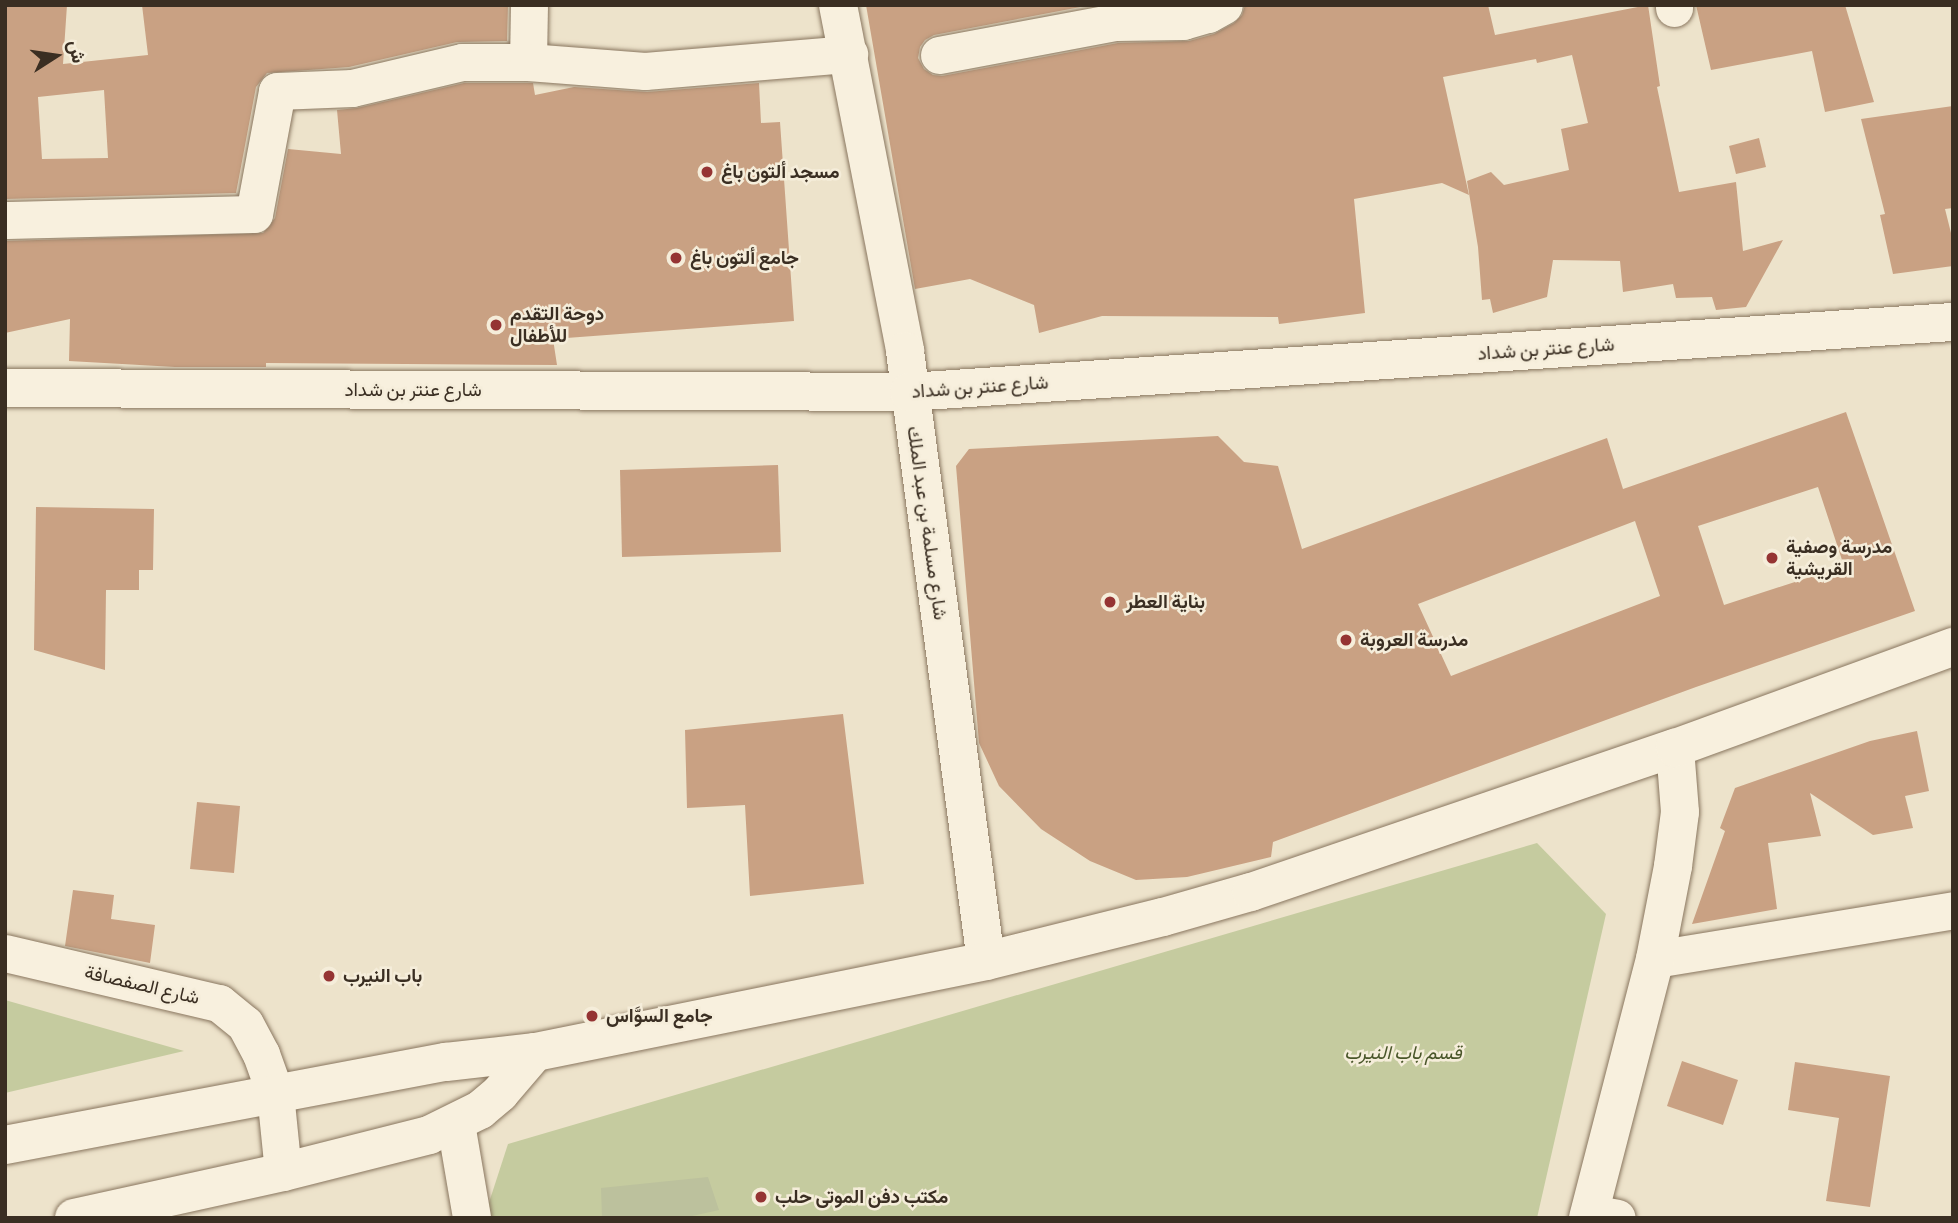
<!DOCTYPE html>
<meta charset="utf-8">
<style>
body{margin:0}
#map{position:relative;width:1958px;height:1223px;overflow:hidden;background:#ede3cb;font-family:"Crimson Pro",Vazirmatn,serif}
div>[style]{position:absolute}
.green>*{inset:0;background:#c5cb9f}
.cemetery>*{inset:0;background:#bcc19d}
.building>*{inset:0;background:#c9a183}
.roads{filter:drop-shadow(0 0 2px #89765f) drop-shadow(0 0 2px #89765f)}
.minor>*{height:37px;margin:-18.5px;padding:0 18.5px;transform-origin:18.5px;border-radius:18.5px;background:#f8f0de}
.tertiary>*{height:38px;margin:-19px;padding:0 19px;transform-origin:19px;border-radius:19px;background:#f8f0de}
.secondary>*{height:38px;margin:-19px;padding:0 19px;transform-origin:19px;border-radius:19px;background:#f8f0de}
.dots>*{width:19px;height:19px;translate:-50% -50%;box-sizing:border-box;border:4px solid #f5edda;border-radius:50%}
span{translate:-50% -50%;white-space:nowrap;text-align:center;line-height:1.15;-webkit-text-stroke:5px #f5edda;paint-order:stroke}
.poi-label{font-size:19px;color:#3a2e22;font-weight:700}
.left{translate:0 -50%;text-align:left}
.street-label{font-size:19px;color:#3a2e22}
.park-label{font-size:19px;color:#4a562a;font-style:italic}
.frame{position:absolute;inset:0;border:7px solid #3a2e22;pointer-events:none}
.north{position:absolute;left:21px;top:21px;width:70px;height:70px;-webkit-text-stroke:5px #f5edda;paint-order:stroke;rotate:78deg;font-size:19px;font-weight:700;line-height:28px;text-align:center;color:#3a2e22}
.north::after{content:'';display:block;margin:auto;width:24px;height:32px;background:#3a2e22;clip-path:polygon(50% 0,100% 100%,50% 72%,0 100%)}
</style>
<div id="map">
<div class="green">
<i style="clip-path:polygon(1537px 843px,1606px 914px,1537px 1218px,484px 1218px,508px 1144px)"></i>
<i style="clip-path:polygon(5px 1000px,184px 1051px,5px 1093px)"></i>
</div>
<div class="cemetery">
<i style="clip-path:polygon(708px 1177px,719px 1210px,683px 1218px,602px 1218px,601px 1188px)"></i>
</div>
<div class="building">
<i style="clip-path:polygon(evenodd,5px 5px,67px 5px,63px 64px,148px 55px,142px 5px,508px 5px,507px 41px,457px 42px,349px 67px,267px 73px,256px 87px,236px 193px,5px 199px,5px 5px,104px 90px,108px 158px,42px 159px,38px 97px,104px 90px)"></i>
<i style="clip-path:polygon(866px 5px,1091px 5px,934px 35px,925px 40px,920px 47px,918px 58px,924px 69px,933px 75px,942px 76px,1118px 43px,1189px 41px,1214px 34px,1234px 23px,1242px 15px,1245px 5px,1488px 5px,1495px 35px,1648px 5px,1660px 86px,1657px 87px,1679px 192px,1736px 182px,1743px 251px,1783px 240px,1746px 307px,1716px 310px,1712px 297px,1676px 298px,1673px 284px,1623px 292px,1620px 261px,1553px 260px,1547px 297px,1493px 313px,1490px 299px,1482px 300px,1478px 247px,1467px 181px,1491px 172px,1504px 185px,1569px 170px,1561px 129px,1588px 123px,1572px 55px,1537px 63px,1536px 59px,1443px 77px,1469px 195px,1442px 183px,1354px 199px,1365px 313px,1279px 324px,1278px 317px,1102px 316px,1039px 333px,1034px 305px,970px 279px,915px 289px)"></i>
<i style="clip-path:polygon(1696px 5px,1845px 5px,1874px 102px,1825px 112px,1812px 51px,1711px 70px)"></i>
<i style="clip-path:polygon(464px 83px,533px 83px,535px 95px,574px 87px,647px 92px,759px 83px,761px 123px,780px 122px,794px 321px,553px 339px,557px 365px,266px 363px,266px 367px,175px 367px,69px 361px,70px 319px,5px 333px,5px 241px,263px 233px,275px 218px,288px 149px,341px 154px,337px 110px,357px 108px)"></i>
<i style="clip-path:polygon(1953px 106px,1953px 208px,1945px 209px,1953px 241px,1953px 266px,1893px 274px,1880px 215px,1885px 214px,1861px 119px)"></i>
<i style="clip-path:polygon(1759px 138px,1766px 167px,1736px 174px,1729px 146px)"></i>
<i style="clip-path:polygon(evenodd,1846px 412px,1915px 611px,1696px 687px,1273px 842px,1271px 857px,1187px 877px,1136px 880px,1090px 861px,1041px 829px,999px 786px,979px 743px,956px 466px,969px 449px,1218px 436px,1244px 462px,1278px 466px,1302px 549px,1607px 438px,1623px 489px,1846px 412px,1818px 487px,1844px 566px,1724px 605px,1698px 526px,1818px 487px,1846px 412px,1635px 521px,1660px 596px,1451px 676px,1418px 604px,1635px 521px)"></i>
<i style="clip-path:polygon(778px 465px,781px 552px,622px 557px,620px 470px)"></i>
<i style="clip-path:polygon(36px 507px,154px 509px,153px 570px,139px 570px,139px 590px,106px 590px,105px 670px,34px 650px)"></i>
<i style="clip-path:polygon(843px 714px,864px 884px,750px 896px,745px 805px,687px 808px,685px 730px)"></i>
<i style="clip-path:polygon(1917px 731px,1929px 791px,1905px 796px,1913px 828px,1873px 835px,1810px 793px,1821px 836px,1768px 843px,1777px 909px,1692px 924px,1725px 831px,1720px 828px,1735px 788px,1870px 741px)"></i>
<i style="clip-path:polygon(197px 802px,240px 806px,234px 873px,190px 869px)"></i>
<i style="clip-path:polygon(73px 890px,114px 895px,111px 919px,155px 925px,150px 963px,65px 946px)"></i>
<i style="clip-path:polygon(1682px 1061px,1738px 1080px,1723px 1125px,1667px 1106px)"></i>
<i style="clip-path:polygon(1795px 1062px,1890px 1076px,1870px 1207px,1826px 1201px,1839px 1118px,1788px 1110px)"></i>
</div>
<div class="roads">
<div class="minor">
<i style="left:1674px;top:5px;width:3px;rotate:90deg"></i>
<i style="left:939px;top:55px;width:180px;rotate:-10.6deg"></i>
<i style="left:1116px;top:22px;width:67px;rotate:-0.9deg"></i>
<i style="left:1183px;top:21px;width:26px;rotate:-16deg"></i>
<i style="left:1208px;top:14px;width:18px;rotate:-29deg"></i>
<i style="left:528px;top:62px;width:57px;rotate:-89deg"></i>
<i style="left:5px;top:220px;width:249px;rotate:-1.4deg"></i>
<i style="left:254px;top:214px;width:125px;rotate:-79.4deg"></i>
<i style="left:277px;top:91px;width:75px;rotate:-2.3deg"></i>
<i style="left:352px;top:88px;width:113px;rotate:-13.3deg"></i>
<i style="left:462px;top:62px;width:66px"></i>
<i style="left:528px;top:62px;width:117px;rotate:4.4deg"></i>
<i style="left:645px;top:71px;width:205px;rotate:-4.8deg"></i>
<i style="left:5px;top:953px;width:220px;rotate:13.2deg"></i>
<i style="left:219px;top:1003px;width:33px;rotate:39deg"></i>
<i style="left:245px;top:1024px;width:34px;rotate:62deg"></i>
<i style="left:261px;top:1054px;width:41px;rotate:70.3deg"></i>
<i style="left:275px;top:1093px;width:79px;rotate:84.2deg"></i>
<i style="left:1655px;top:959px;width:302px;rotate:-9.3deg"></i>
<i style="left:1590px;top:1213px;width:27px;rotate:10deg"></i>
</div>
<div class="tertiary">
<i style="left:838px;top:5px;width:352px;rotate:79deg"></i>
<i style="left:905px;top:351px;width:615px;rotate:82.44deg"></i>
<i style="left:456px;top:1124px;width:95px;rotate:80.3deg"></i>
<i style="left:1588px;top:1218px;width:268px;rotate:-75.5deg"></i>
<i style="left:1655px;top:959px;width:95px;rotate:-79deg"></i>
<i style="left:1673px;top:866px;width:54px;rotate:-82.6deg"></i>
<i style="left:1680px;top:812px;width:64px;rotate:-94.5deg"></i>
</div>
<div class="secondary">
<i style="left:5px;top:388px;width:904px;rotate:0.25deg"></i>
<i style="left:909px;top:392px;width:1046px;rotate:-3.84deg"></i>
<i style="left:5px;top:1145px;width:449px;rotate:-10.7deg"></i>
<i style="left:446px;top:1062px;width:90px;rotate:-6.4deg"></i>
<i style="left:535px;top:1052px;width:460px;rotate:-11.4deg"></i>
<i style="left:986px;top:961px;width:182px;rotate:-14deg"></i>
<i style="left:1163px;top:917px;width:91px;rotate:-15.9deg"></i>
<i style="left:1251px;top:892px;width:448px;rotate:-18.8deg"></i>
<i style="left:1675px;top:748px;width:296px;rotate:-20deg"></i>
<i style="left:74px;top:1218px;width:214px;rotate:-12.4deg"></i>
<i style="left:283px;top:1172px;width:151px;rotate:-14.2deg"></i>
<i style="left:429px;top:1135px;width:57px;rotate:-26.1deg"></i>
<i style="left:480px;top:1110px;width:26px;rotate:-40deg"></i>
<i style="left:500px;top:1093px;width:54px;rotate:-49.5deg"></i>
</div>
</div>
<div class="dots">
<i style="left:707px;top:172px;background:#953433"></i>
<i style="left:676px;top:258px;background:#953433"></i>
<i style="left:496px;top:325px;background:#953433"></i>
<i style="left:1772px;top:558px;background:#953433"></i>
<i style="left:1110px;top:602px;background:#953433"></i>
<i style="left:1346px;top:640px;background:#953433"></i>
<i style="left:329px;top:976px;background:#953433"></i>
<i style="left:592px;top:1016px;background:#953433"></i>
<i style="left:761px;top:1197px;background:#953433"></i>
</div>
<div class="poi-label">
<span class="left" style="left:721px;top:172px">مسجد ألتون باغ</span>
<span class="left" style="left:690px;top:258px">جامع ألتون باغ</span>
<span class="left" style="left:510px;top:325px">دوحة التقدم<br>للأطفال</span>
<span class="left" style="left:1786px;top:558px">مدرسة وصفية<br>القريشية</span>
<span class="left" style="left:1126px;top:602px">بناية العطر</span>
<span class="left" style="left:1360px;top:640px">مدرسة العروبة</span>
<span class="left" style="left:343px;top:976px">باب النيرب</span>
<span class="left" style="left:606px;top:1016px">جامع السوَّاس</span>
<span class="left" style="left:775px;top:1197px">مكتب دفن الموتى حلب</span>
</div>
<div class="street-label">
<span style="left:1546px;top:349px;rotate:-4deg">شارع عنتر بن شداد</span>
<span style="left:980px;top:387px;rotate:-4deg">شارع عنتر بن شداد</span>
<span style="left:413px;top:390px">شارع عنتر بن شداد</span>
<span style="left:927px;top:523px;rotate:82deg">شارع مسلمة بن عبد الملك</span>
<span style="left:142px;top:985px;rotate:13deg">شارع الصفصافة</span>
</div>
<div class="park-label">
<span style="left:1403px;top:1053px">قسم باب النيرب</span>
</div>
<div class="frame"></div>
<div class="north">ش</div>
</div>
